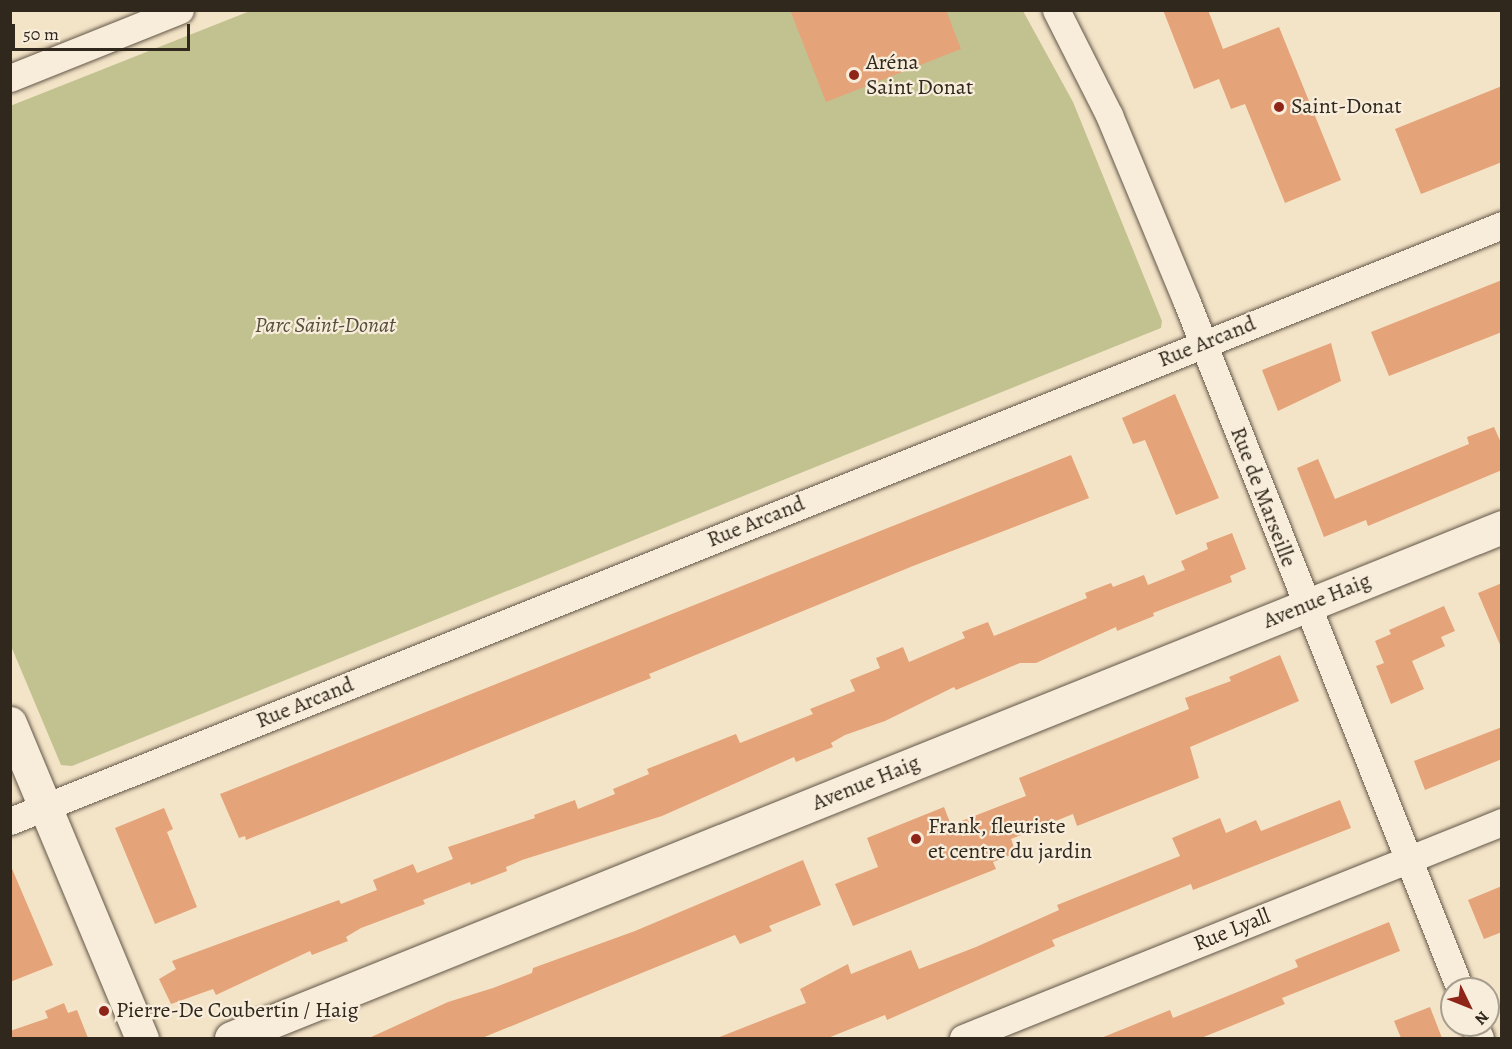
<!DOCTYPE html>
<meta charset="utf-8">
<style>
body{margin:0}
#map{position:relative;width:1512px;height:1049px;overflow:hidden;background:#f4e4c7;font-family:Alegreya,serif}
div>[style]{position:absolute}
.green>*{inset:0;background:#c2c291}
.building>*{inset:0;background:#e5a379}
.roads{filter:drop-shadow(0 0 2px #625748) drop-shadow(0 0 2px #625748)}
.minor>*{height:27px;margin:-13.5px;padding:0 13.5px;transform-origin:13.5px;border-radius:13.5px;background:#f8eddb}
.tertiary>*{height:33px;margin:-16.5px;padding:0 16.5px;transform-origin:16.5px;border-radius:16.5px;background:#f8eddb}
.dots>*{width:16px;height:16px;translate:-50% -50%;box-sizing:border-box;border:3px solid #f8eddb;border-radius:50%}
span{translate:-50% -50%;white-space:nowrap;text-align:center;line-height:1.15;-webkit-text-stroke:4.5px #f8eddb;paint-order:stroke}
.poi-label{font-size:22px;color:#31281d}
.left{translate:0 -50%;text-align:left}
.park-label{font-size:22px;color:#554e3a;font-style:italic}
.street-label{font-size:22px;color:#31281d}
.frame{position:absolute;inset:0;border:12px solid #31281d;pointer-events:none}
.north{position:absolute;left:1440px;top:977px;width:60px;height:60px;box-sizing:border-box;background:#f8eddb;border:2px solid #a89e8f;border-radius:50%;rotate:133deg;font-size:16px;font-weight:700;line-height:24px;text-align:center;color:#31281d}
.north::after{content:'';display:block;margin:auto;width:21px;height:27px;background:#8f2418;clip-path:polygon(50% 0,100% 100%,50% 72%,0 100%)}
.scale{position:absolute;left:12px;top:24px;width:178px;height:27px;box-sizing:border-box;border:3px solid #31281d;border-top:0;padding-left:8px;font-size:18px;line-height:21px;white-space:nowrap;color:#31281d;-webkit-text-stroke:4px #f8eddb;paint-order:stroke}
</style>
<div id="map">
<div class="green">
<i style="clip-path:polygon(250px 11px,1023px 11px,1073px 102px,1162px 321px,1161px 328px,72px 766px,61px 765px,11px 646px,10px 106px)"></i>
</div>
<div class="building">
<i style="clip-path:polygon(790px 10px,946px 10px,961px 49px,826px 102px)"></i>
<i style="clip-path:polygon(1163px 10px,1208px 10px,1223px 49px,1279px 27px,1341px 180px,1285px 203px,1245px 104px,1231px 109px,1219px 79px,1194px 89px)"></i>
<i style="clip-path:polygon(1502px 86px,1502px 162px,1421px 194px,1395px 129px)"></i>
<i style="clip-path:polygon(1502px 280px,1502px 332px,1389px 376px,1371px 332px)"></i>
<i style="clip-path:polygon(1331px 343px,1341px 381px,1278px 411px,1262px 370px)"></i>
<i style="clip-path:polygon(1175px 394px,1219px 498px,1176px 515px,1145px 440px,1133px 444px,1122px 418px)"></i>
<i style="clip-path:polygon(1494px 427px,1502px 445px,1502px 470px,1368px 526px,1366px 520px,1324px 537px,1297px 468px,1318px 459px,1335px 499px,1469px 444px,1467px 437px)"></i>
<i style="clip-path:polygon(1071px 455px,1089px 498px,913px 566px,649px 674px,651px 678px,307px 816px,246px 840px,245px 836px,239px 838px,220px 794px)"></i>
<i style="clip-path:polygon(1232px 533px,1246px 569px,1230px 576px,1232px 582px,1153px 613px,1154px 616px,1117px 631px,1116px 627px,1036px 663px,1020px 663px,956px 690px,954px 687px,885px 721px,845px 735px,831px 743px,833px 747px,796px 762px,794px 757px,662px 816px,522px 860px,506px 867px,507px 871px,471px 885px,470px 882px,423px 900px,425px 904px,361px 928px,346px 937px,348px 941px,312px 955px,310px 951px,216px 995px,213px 989px,171px 1004px,159px 979px,176px 969px,172px 961px,339px 900px,341px 904px,377px 890px,373px 880px,413px 864px,417px 873px,453px 859px,448px 847px,535px 818px,534px 815px,575px 800px,578px 809px,615px 794px,613px 789px,649px 774px,647px 769px,736px 734px,740px 743px,813px 714px,810px 709px,855px 691px,850px 680px,880px 668px,876px 658px,903px 647px,909px 662px,965px 638px,962px 632px,988px 622px,994px 636px,1087px 598px,1085px 593px,1111px 583px,1113px 587px,1144px 575px,1148px 585px,1185px 570px,1181px 561px,1208px 549px,1206px 543px)"></i>
<i style="clip-path:polygon(1502px 583px,1502px 647px,1501px 647px,1478px 593px)"></i>
<i style="clip-path:polygon(1444px 606px,1455px 631px,1441px 637px,1445px 646px,1412px 661px,1424px 689px,1391px 704px,1376px 666px,1384px 663px,1375px 641px,1391px 634px,1389px 630px)"></i>
<i style="clip-path:polygon(1280px 655px,1299px 701px,1190px 747px,1199px 778px,1077px 826px,1073px 814px,1011px 839px,1016px 853px,993px 862px,996px 869px,853px 926px,835px 884px,878px 867px,867px 838px,944px 807px,951px 825px,1026px 796px,1019px 778px,1189px 709px,1185px 698px,1231px 681px,1229px 677px)"></i>
<i style="clip-path:polygon(1502px 727px,1502px 759px,1425px 790px,1414px 761px)"></i>
<i style="clip-path:polygon(1340px 800px,1351px 828px,1193px 890px,1191px 884px,1052px 940px,1055px 946px,887px 1020px,885px 1015px,828px 1038px,717px 1038px,806px 1003px,800px 989px,848px 964px,851px 974px,911px 950px,919px 969px,976px 947px,1059px 910px,1057px 905px,1180px 856px,1172px 838px,1220px 818px,1226px 833px,1256px 820px,1261px 831px)"></i>
<i style="clip-path:polygon(164px 808px,173px 829px,167px 832px,197px 907px,155px 924px,115px 828px)"></i>
<i style="clip-path:polygon(803px 860px,821px 905px,769px 926px,772px 931px,740px 944px,735px 935px,482px 1038px,369px 1038px,448px 1002px,493px 988px,532px 973px,533px 968px,635px 931px)"></i>
<i style="clip-path:polygon(10px 864px,53px 965px,10px 982px)"></i>
<i style="clip-path:polygon(1502px 886px,1502px 932px,1484px 939px,1468px 900px)"></i>
<i style="clip-path:polygon(1389px 922px,1400px 951px,1282px 998px,1285px 1004px,1226px 1028px,1201px 1038px,1101px 1038px,1170px 1010px,1173px 1018px,1240px 991px,1298px 967px,1295px 960px)"></i>
<i style="clip-path:polygon(64px 1003px,68px 1013px,77px 1010px,88px 1038px,10px 1038px,10px 1031px,48px 1018px,45px 1011px)"></i>
<i style="clip-path:polygon(1430px 1007px,1442px 1038px,1401px 1038px,1394px 1021px)"></i>
</div>
<div class="roads">
<div class="minor">
<i style="left:1056px;top:10px;width:118px;rotate:63.2deg"></i>
<i style="left:1109px;top:115px;width:200px;rotate:67.4deg"></i>
<i style="left:1186px;top:300px;width:741px;rotate:68.31deg"></i>
<i style="left:10px;top:78px;width:183px;rotate:-21.8deg"></i>
<i style="left:10px;top:821px;width:1607px;rotate:-21.77deg"></i>
<i style="left:1474px;top:1025px;width:14px;rotate:65deg"></i>
<i style="left:963px;top:1038px;width:581px;rotate:-21.84deg"></i>
</div>
<div class="tertiary">
<i style="left:10px;top:723px;width:342px;rotate:67.3deg"></i>
<i style="left:231px;top:1038px;width:1370px;rotate:-21.9deg"></i>
</div>
</div>
<div class="dots">
<i style="left:854px;top:75px;background:#8f2418"></i>
<i style="left:1279px;top:107px;background:#8f2418"></i>
<i style="left:916px;top:839px;background:#8f2418"></i>
<i style="left:104px;top:1011px;background:#8f2418"></i>
</div>
<div class="poi-label">
<span class="left" style="left:866px;top:75px">Aréna<br>Saint Donat</span>
<span class="left" style="left:1291px;top:107px">Saint-Donat</span>
<span class="left" style="left:928px;top:839px">Frank, fleuriste<br>et centre du jardin</span>
<span class="left" style="left:116px;top:1011px">Pierre-De Coubertin / Haig</span>
</div>
<div class="park-label">
<span style="left:325px;top:326px">Parc Saint-Donat</span>
</div>
<div class="street-label">
<span style="left:1207px;top:342px;rotate:-22deg">Rue Arcand</span>
<span style="left:1263px;top:497px;rotate:69deg">Rue de Marseille</span>
<span style="left:756px;top:522px;rotate:-22deg">Rue Arcand</span>
<span style="left:1317px;top:601px;rotate:-22deg">Avenue Haig</span>
<span style="left:305px;top:703px;rotate:-22deg">Rue Arcand</span>
<span style="left:866px;top:783px;rotate:-22deg">Avenue Haig</span>
<span style="left:1232px;top:930px;rotate:-22deg">Rue Lyall</span>
</div>
<div class="frame"></div>
<div class="north">N</div>
<div class="scale">50 m</div>
</div>
